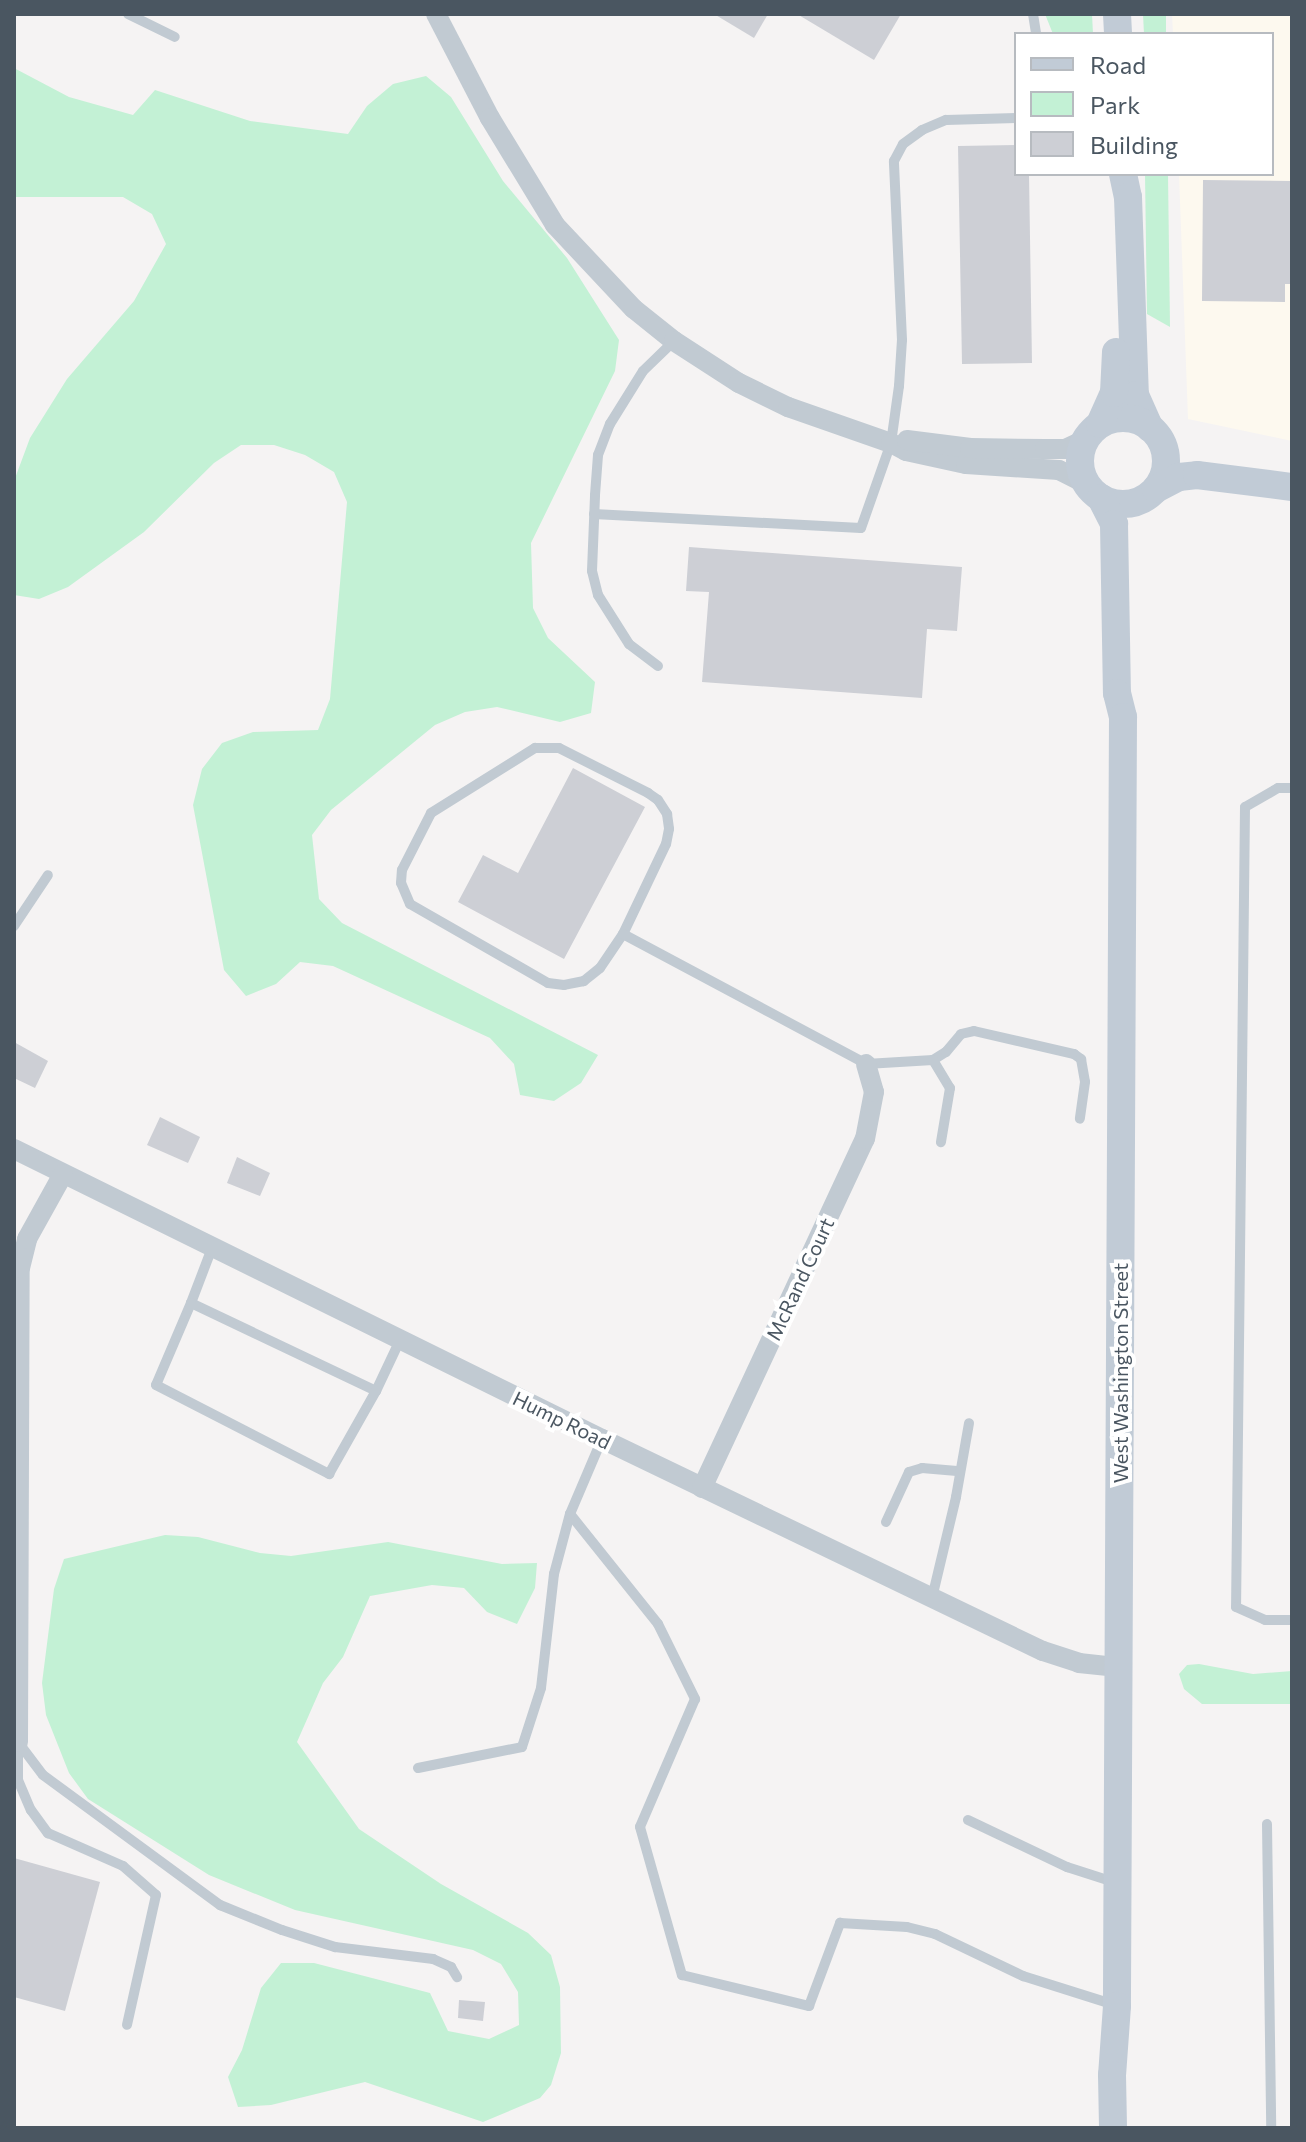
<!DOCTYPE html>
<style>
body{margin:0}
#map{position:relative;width:1306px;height:2142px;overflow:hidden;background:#f5f3f3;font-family:Commissioner,sans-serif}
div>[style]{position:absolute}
.commercial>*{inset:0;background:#fdf9ef}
.green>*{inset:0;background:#c3f1d5}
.building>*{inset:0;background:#cdcfd5}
.lane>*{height:10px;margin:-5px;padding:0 5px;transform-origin:5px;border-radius:5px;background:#c1cad2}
.street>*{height:20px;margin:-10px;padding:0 10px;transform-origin:10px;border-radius:10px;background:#c1cad2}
.secondary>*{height:28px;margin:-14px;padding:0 14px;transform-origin:14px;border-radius:14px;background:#c1cbd6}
.secondary>.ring{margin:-14px;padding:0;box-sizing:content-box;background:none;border:28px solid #c1cbd6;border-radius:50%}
span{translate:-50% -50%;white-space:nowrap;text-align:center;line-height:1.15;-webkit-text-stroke:8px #fff;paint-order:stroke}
.street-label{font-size:20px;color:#4a5661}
.frame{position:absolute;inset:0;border:16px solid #4a5661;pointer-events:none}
.legend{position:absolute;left:1014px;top:32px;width:260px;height:144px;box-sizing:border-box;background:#fff;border:2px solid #b7bbc0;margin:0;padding:10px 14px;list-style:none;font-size:24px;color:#4a5661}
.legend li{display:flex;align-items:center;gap:16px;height:40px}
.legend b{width:40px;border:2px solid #b7bbc0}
</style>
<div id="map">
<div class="commercial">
<i style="clip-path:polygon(1172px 14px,1292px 14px,1292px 441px,1188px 419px,1179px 174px,1272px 174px,1272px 34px,1173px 34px)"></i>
</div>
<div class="green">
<i style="clip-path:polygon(1045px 14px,1092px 14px,1093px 34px,1053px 34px)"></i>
<i style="clip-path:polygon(1143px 14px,1166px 14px,1166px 34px,1144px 34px)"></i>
<i style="clip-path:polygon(14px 68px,69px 97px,133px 115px,155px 90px,250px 121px,348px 134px,367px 106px,393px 84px,426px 76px,451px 97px,503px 181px,567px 258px,619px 340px,615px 371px,531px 543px,533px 608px,548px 638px,595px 682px,591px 713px,560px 722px,497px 707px,465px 712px,435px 725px,331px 810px,312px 835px,319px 899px,342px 923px,598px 1055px,581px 1083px,554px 1101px,520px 1095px,514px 1064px,490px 1038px,333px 966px,300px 962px,276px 984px,246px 996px,224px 970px,193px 805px,202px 769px,222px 743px,253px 732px,318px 730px,330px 699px,347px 502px,334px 472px,305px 455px,274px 445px,241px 445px,214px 463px,144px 532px,68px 587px,39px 599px,14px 595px,14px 481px,30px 438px,67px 379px,134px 301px,166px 244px,152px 214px,123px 197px,14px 197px)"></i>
<i style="clip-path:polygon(1145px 174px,1168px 174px,1170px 327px,1147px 314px)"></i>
<i style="clip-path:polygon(165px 1535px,198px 1537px,260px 1553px,291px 1556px,388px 1542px,502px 1564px,537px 1563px,535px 1588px,517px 1624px,487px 1612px,464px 1588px,432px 1585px,370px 1596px,343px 1657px,323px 1683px,297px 1742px,359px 1829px,441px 1884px,528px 1933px,551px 1955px,560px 1987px,561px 2053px,551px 2085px,540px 2098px,483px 2122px,365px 2082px,271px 2105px,238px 2107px,228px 2077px,242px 2050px,261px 1988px,281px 1963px,314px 1963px,430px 1993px,448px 2031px,489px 2039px,519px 2025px,518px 1992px,501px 1964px,473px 1950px,295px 1910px,209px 1875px,88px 1799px,69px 1773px,46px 1715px,42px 1683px,54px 1589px,64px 1559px)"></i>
<i style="clip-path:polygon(1199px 1664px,1253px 1674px,1292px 1671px,1292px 1704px,1202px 1704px,1184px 1689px,1179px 1674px,1187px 1665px)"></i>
</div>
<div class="building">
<i style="clip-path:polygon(714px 14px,768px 14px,754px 38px)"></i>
<i style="clip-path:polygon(797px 14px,901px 14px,874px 60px)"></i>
<i style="clip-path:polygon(1016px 145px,1016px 174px,1029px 174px,1032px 363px,962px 364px,958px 146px)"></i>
<i style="clip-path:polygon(1203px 180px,1292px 181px,1292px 284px,1285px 284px,1285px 302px,1202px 301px)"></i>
<i style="clip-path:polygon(689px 547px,962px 567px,957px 631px,927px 629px,922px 698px,702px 682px,709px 592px,686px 591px)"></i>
<i style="clip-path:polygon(573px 768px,645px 807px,564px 959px,458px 902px,483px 855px,518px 873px)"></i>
<i style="clip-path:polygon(14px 1042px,48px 1061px,35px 1088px,14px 1078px)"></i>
<i style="clip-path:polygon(160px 1117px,200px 1137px,188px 1163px,147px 1145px)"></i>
<i style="clip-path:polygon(237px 1157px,270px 1173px,260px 1196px,227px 1183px)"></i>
<i style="clip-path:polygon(14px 1858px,100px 1882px,65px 2011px,14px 1997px)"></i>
<i style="clip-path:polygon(459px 2000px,485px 2002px,483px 2021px,458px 2018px)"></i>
</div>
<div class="lane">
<i style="left:128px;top:14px;width:52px;rotate:26.1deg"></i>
<i style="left:1033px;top:14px;width:20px;rotate:81deg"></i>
<i style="left:594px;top:514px;width:267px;rotate:3deg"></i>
<i style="left:861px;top:528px;width:90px;rotate:-70.6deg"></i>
<i style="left:891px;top:443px;width:58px;rotate:-82deg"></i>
<i style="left:899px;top:386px;width:46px;rotate:-86.3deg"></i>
<i style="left:902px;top:340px;width:179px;rotate:-92.6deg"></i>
<i style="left:894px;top:161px;width:19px;rotate:-62deg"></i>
<i style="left:903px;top:144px;width:24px;rotate:-36deg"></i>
<i style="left:922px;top:130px;width:26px;rotate:-23deg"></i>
<i style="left:946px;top:120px;width:70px;rotate:-1.6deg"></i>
<i style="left:658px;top:666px;width:36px;rotate:-143deg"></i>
<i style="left:629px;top:644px;width:58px;rotate:-122.3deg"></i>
<i style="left:598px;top:595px;width:25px;rotate:-104deg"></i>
<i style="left:592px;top:571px;width:76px;rotate:-87.7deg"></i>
<i style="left:595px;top:495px;width:40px;rotate:-85.7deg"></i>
<i style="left:598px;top:455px;width:33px;rotate:-69deg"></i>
<i style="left:610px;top:424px;width:62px;rotate:-58.1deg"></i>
<i style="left:643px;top:371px;width:43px;rotate:-44.1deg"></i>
<i style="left:1292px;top:788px;width:14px;rotate:180deg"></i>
<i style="left:1278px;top:788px;width:38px;rotate:150deg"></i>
<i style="left:1245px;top:807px;width:800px;rotate:90.64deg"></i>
<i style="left:1236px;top:1607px;width:32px;rotate:24deg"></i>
<i style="left:1265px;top:1620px;width:27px"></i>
<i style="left:14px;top:926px;width:61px;rotate:-56.3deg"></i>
<i style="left:623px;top:934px;width:41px;rotate:124.1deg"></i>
<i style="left:600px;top:968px;width:21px;rotate:141deg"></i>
<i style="left:584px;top:981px;width:20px;rotate:169deg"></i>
<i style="left:564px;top:985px;width:16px;rotate:-173deg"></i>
<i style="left:548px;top:983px;width:159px;rotate:-150.2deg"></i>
<i style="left:410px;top:904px;width:23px;rotate:-113deg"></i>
<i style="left:401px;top:883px;width:13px;rotate:-86deg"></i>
<i style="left:402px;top:870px;width:64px;rotate:-63deg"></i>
<i style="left:431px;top:813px;width:123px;rotate:-32deg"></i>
<i style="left:535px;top:748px;width:24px"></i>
<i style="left:559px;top:748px;width:100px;rotate:26.8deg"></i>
<i style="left:648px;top:793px;width:12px;rotate:35deg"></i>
<i style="left:658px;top:800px;width:17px;rotate:57deg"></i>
<i style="left:667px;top:814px;width:15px;rotate:82deg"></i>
<i style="left:669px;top:829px;width:15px;rotate:101deg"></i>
<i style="left:666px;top:844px;width:100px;rotate:115.5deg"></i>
<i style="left:623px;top:934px;width:276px;rotate:28.1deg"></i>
<i style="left:866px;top:1064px;width:67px;rotate:-3.4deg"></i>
<i style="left:933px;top:1060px;width:15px;rotate:-32deg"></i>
<i style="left:946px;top:1052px;width:23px;rotate:-50deg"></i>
<i style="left:961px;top:1034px;width:13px;rotate:-13deg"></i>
<i style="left:974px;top:1031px;width:103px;rotate:13deg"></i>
<i style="left:1074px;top:1054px;width:9px;rotate:36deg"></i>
<i style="left:1081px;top:1059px;width:23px;rotate:80deg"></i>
<i style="left:1085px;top:1082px;width:37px;rotate:98deg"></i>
<i style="left:933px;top:1060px;width:33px;rotate:59deg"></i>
<i style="left:950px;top:1088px;width:55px;rotate:99.5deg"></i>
<i style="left:212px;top:1248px;width:59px;rotate:110.9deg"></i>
<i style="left:191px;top:1303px;width:205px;rotate:25.4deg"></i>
<i style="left:376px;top:1391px;width:56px;rotate:-64.8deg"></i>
<i style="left:191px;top:1303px;width:89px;rotate:113.1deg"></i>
<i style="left:156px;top:1385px;width:195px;rotate:27.2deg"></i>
<i style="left:329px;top:1474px;width:95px;rotate:-60.5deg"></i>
<i style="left:570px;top:1514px;width:141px;rotate:51.3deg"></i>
<i style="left:658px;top:1624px;width:84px;rotate:63.7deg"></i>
<i style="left:695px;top:1699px;width:139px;rotate:113.3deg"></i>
<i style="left:640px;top:1827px;width:154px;rotate:74.2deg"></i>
<i style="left:682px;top:1975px;width:131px;rotate:13.7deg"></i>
<i style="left:809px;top:2006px;width:89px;rotate:-69.5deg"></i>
<i style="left:840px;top:1923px;width:67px;rotate:3.4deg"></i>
<i style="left:907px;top:1927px;width:29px;rotate:14deg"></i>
<i style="left:935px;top:1934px;width:98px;rotate:25.5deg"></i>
<i style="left:1023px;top:1976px;width:96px;rotate:17.5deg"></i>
<i style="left:886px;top:1522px;width:55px;rotate:-65.3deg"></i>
<i style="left:909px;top:1472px;width:14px;rotate:-17deg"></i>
<i style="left:922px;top:1468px;width:38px;rotate:5deg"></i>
<i style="left:932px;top:1598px;width:104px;rotate:-76.6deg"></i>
<i style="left:956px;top:1497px;width:75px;rotate:-80deg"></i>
<i style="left:18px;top:1742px;width:41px;rotate:52.9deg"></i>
<i style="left:43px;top:1775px;width:220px;rotate:36.3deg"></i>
<i style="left:220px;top:1905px;width:67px;rotate:22deg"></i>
<i style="left:282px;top:1930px;width:56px;rotate:17.8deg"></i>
<i style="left:335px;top:1947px;width:99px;rotate:7deg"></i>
<i style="left:433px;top:1959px;width:20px;rotate:24deg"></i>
<i style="left:451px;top:1967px;width:12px;rotate:59deg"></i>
<i style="left:18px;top:1742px;width:38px;rotate:90deg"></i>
<i style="left:18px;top:1780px;width:33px;rotate:67deg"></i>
<i style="left:31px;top:1810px;width:29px;rotate:54deg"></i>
<i style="left:48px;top:1833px;width:82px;rotate:23.7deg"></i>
<i style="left:123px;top:1866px;width:44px;rotate:41.3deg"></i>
<i style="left:156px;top:1895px;width:133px;rotate:102.6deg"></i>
<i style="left:418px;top:1768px;width:106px;rotate:-11.4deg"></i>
<i style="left:522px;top:1747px;width:62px;rotate:-72.1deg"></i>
<i style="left:541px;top:1688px;width:115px;rotate:-83.5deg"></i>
<i style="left:554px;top:1574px;width:62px;rotate:-75.1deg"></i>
<i style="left:570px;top:1514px;width:82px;rotate:-66.9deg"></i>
<i style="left:968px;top:1820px;width:110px;rotate:25.4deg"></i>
<i style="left:1067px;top:1867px;width:49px;rotate:17.7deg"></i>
<i style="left:1267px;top:1824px;width:304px;rotate:89.2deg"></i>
</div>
<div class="street">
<i style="left:436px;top:14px;width:117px;rotate:62.6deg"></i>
<i style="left:490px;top:118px;width:125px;rotate:58.7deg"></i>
<i style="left:555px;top:225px;width:115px;rotate:46.8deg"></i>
<i style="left:634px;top:309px;width:51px;rotate:38.7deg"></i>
<i style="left:674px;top:341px;width:77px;rotate:32.9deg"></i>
<i style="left:739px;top:383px;width:55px;rotate:26.1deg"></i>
<i style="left:788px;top:407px;width:109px;rotate:19.3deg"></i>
<i style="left:891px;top:443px;width:17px;rotate:28deg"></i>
<i style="left:906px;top:451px;width:61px;rotate:12.2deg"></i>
<i style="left:966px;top:464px;width:93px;rotate:3.7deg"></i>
<i style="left:1059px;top:470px;width:30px;rotate:27deg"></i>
<i style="left:907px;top:440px;width:64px;rotate:7.2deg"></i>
<i style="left:970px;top:448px;width:75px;rotate:0.8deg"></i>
<i style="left:1045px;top:449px;width:20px"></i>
<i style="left:1065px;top:449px;width:23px;rotate:-25deg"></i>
<i style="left:14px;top:1149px;width:656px;rotate:26.25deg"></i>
<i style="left:602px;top:1439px;width:489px;rotate:25.7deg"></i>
<i style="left:1043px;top:1651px;width:38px;rotate:18deg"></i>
<i style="left:1079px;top:1663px;width:39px;rotate:6deg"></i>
<i style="left:702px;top:1488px;width:385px;rotate:-65deg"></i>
<i style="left:865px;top:1139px;width:48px;rotate:-79.2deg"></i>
<i style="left:874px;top:1092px;width:29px;rotate:-106deg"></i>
<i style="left:18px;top:1742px;width:474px;rotate:-89.8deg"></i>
<i style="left:20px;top:1268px;width:30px;rotate:-76deg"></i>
<i style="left:27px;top:1239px;width:74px;rotate:-61deg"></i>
</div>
<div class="secondary">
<i style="left:1117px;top:14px;width:20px;rotate:87deg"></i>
<i style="left:1123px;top:174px;width:24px;rotate:78deg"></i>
<i style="left:1128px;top:197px;width:198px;rotate:88deg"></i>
<i style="left:1135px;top:395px;width:36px;rotate:66deg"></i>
<i class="ring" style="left:1080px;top:418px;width:58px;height:58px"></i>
<i style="left:1100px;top:424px;width:34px;rotate:-66deg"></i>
<i style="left:1114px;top:393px;width:41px;rotate:-87.2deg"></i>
<i style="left:1156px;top:489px;width:26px;rotate:-28deg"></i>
<i style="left:1179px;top:477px;width:18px;rotate:-6deg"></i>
<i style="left:1197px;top:475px;width:96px;rotate:7.2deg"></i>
<i style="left:1101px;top:498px;width:29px;rotate:63deg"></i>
<i style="left:1114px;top:524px;width:169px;rotate:89deg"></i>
<i style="left:1117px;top:693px;width:25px;rotate:76deg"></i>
<i style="left:1123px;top:717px;width:1289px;rotate:90.27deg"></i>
<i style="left:1117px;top:2006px;width:69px;rotate:94.1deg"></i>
<i style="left:1112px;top:2075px;width:53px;rotate:88.9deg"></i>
</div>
<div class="street-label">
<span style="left:800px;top:1279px;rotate:-65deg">McRand Court</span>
<span style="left:1120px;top:1373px;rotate:-90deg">West Washington Street</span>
<span style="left:562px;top:1420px;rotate:26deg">Hump Road</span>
</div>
<div class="frame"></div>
<ul class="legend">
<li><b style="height:10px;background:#c1cbd6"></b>Road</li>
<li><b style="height:22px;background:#c3f1d5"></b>Park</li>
<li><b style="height:22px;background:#cdcfd5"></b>Building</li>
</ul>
</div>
